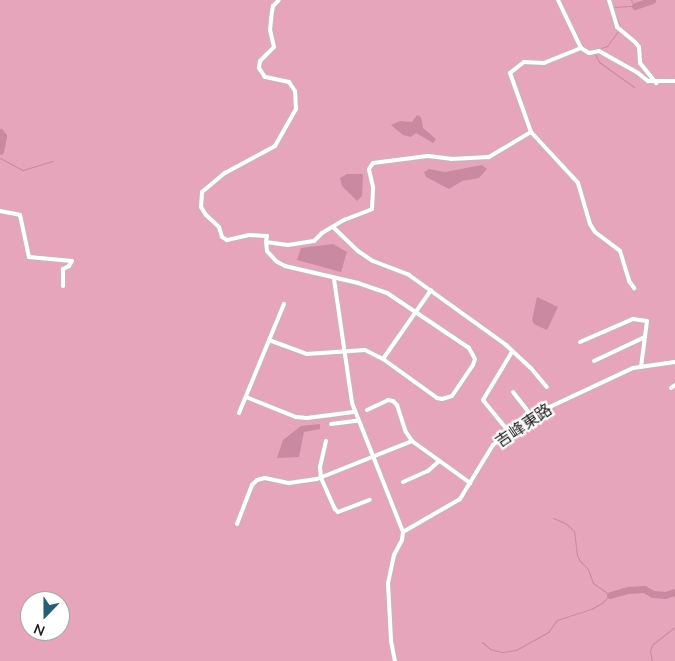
<!DOCTYPE html>
<meta charset="utf-8">
<style>
body{margin:0}
#map{position:relative;width:675px;height:661px;overflow:hidden;background:#f1e5e9;font-family:"Nunito Sans","Noto Sans TC",sans-serif}
div>[style]{position:absolute}
.forest>*{inset:0;background:#e7a5bc}
.water>*{inset:0;background:#c989a0}
.stream>*{height:1px;margin:-0.5px;padding:0 0.5px;transform-origin:0.5px;border-radius:0.5px;background:#c989a0}
.river>*{height:7px;margin:-3.5px;padding:0 3.5px;transform-origin:3.5px;border-radius:3.5px;background:#c989a0}
.roads{filter:drop-shadow(0 0 1px #c3b8bb) drop-shadow(0 0 1px #c3b8bb)}
.minor>*{height:4px;margin:-2px;padding:0 2px;transform-origin:2px;border-radius:2px;background:#fff}
span{translate:-50% -50%;white-space:nowrap;text-align:center;line-height:1.15;-webkit-text-stroke:4.5px #fff;paint-order:stroke}
.street-label{font-size:16px;color:#221e20}
.north{position:absolute;left:20px;top:591px;width:50px;height:50px;box-sizing:border-box;background:#fff;border:1px solid #a7a5a6;border-radius:50%;rotate:202deg;font-size:14px;font-weight:700;line-height:20px;text-align:center;color:#221e20}
.north::after{content:'';display:block;margin:auto;width:18px;height:22px;background:#255e77;clip-path:polygon(50% 0,100% 100%,50% 72%,0 100%)}
</style>
<div id="map">
<div class="forest">
<i style="clip-path:polygon(evenodd,0 0,675px 0,675px 661px,0 661px,0 0,30px 601px,60px 601px,60px 631px,30px 631px,30px 601px)"></i>
</div>
<div class="water">
<i style="clip-path:polygon(417px 115px,421px 117px,423px 128px,436px 139px,433px 143px,416px 133px,411px 137px,403px 135px,391px 125px,400px 121px,412px 122px)"></i>
<i style="clip-path:polygon(482px 165px,487px 169px,479px 178px,462px 181px,449px 189px,426px 177px,424px 172px,429px 169px,445px 172px)"></i>
<i style="clip-path:polygon(347px 174px,363px 174px,362px 196px,357px 201px,342px 186px,340px 178px)"></i>
<i style="clip-path:polygon(333px 244px,347px 252px,341px 272px,297px 260px,301px 248px)"></i>
<i style="clip-path:polygon(537px 297px,558px 307px,547px 330px,534px 324px,532px 320px)"></i>
<i style="clip-path:polygon(320px 424px,320px 429px,304px 432px,299px 457px,277px 458px,283px 440px,301px 426px)"></i>
</div>
<div class="stream">
<i style="left:631px;top:0;width:7px;rotate:56deg"></i>
<i style="left:614px;top:10px;width:3px;rotate:-108deg"></i>
<i style="left:613px;top:7px;width:22px;rotate:-3deg"></i>
<i style="left:615px;top:14px;width:13px;rotate:67deg"></i>
<i style="left:595px;top:50px;width:13px;rotate:-18deg"></i>
<i style="left:607px;top:46px;width:20px;rotate:-53deg"></i>
<i style="left:595px;top:54px;width:9px;rotate:63deg"></i>
<i style="left:599px;top:62px;width:43px;rotate:35.5deg"></i>
<i style="left:0;top:158px;width:26px;rotate:28deg"></i>
<i style="left:23px;top:170px;width:31px;rotate:-17deg"></i>
<i style="left:482px;top:642px;width:11px;rotate:41deg"></i>
<i style="left:490px;top:649px;width:12px;rotate:14deg"></i>
<i style="left:502px;top:652px;width:14px;rotate:-8deg"></i>
<i style="left:516px;top:650px;width:37px;rotate:-29deg"></i>
<i style="left:548px;top:632px;width:15px;rotate:-53deg"></i>
<i style="left:557px;top:620px;width:36px;rotate:-18deg"></i>
<i style="left:591px;top:609px;width:13px;rotate:-29deg"></i>
<i style="left:602px;top:603px;width:11px;rotate:-45deg"></i>
<i style="left:610px;top:595px;width:21px;rotate:-145deg"></i>
<i style="left:593px;top:583px;width:15px;rotate:-110deg"></i>
<i style="left:588px;top:569px;width:11px;rotate:-135deg"></i>
<i style="left:580px;top:561px;width:7px;rotate:-117deg"></i>
<i style="left:577px;top:555px;width:24px;rotate:-97deg"></i>
<i style="left:574px;top:531px;width:12px;rotate:-138deg"></i>
<i style="left:565px;top:523px;width:13px;rotate:-157deg"></i>
<i style="left:652px;top:661px;width:11px;rotate:-100deg"></i>
<i style="left:650px;top:650px;width:7px;rotate:-63deg"></i>
<i style="left:653px;top:644px;width:28px;rotate:-38deg"></i>
</div>
<div class="river">
<i style="left:635px;top:6px;width:18px;rotate:-19deg"></i>
<i style="left:0;top:132px;width:5px;rotate:53deg"></i>
<i style="left:3px;top:136px;width:15px;rotate:101deg"></i>
<i style="left:610px;top:595px;width:19px;rotate:-16deg"></i>
<i style="left:628px;top:590px;width:16px;rotate:-4deg"></i>
<i style="left:644px;top:589px;width:10px;rotate:29deg"></i>
<i style="left:653px;top:594px;width:12px;rotate:5deg"></i>
<i style="left:665px;top:595px;width:10px;rotate:-17deg"></i>
</div>
<div class="roads">
<div class="minor">
<i style="left:558px;top:0;width:53px;rotate:64.4deg"></i>
<i style="left:581px;top:48px;width:9px;rotate:32deg"></i>
<i style="left:589px;top:53px;width:10px;rotate:-11deg"></i>
<i style="left:599px;top:51px;width:45px;rotate:29.4deg"></i>
<i style="left:638px;top:73px;width:13px;rotate:39deg"></i>
<i style="left:648px;top:81px;width:27px"></i>
<i style="left:609px;top:0;width:28px;rotate:73deg"></i>
<i style="left:617px;top:27px;width:23px;rotate:40deg"></i>
<i style="left:635px;top:42px;width:6px;rotate:51deg"></i>
<i style="left:639px;top:47px;width:16px;rotate:86deg"></i>
<i style="left:640px;top:63px;width:26px;rotate:51deg"></i>
<i style="left:581px;top:48px;width:40px;rotate:158deg"></i>
<i style="left:544px;top:63px;width:20px;rotate:-177deg"></i>
<i style="left:524px;top:62px;width:18px;rotate:142deg"></i>
<i style="left:510px;top:73px;width:63px;rotate:70.4deg"></i>
<i style="left:531px;top:132px;width:69px;rotate:47.3deg"></i>
<i style="left:578px;top:183px;width:43px;rotate:73.7deg"></i>
<i style="left:590px;top:224px;width:9px;rotate:58deg"></i>
<i style="left:595px;top:232px;width:31px;rotate:37deg"></i>
<i style="left:620px;top:251px;width:31px;rotate:73deg"></i>
<i style="left:629px;top:281px;width:9px;rotate:54deg"></i>
<i style="left:0;top:211px;width:20px;rotate:11deg"></i>
<i style="left:20px;top:215px;width:43px;rotate:77.9deg"></i>
<i style="left:29px;top:257px;width:43px;rotate:5.3deg"></i>
<i style="left:72px;top:261px;width:6px;rotate:121deg"></i>
<i style="left:69px;top:266px;width:7px;rotate:153deg"></i>
<i style="left:63px;top:269px;width:17px;rotate:90deg"></i>
<i style="left:333px;top:227px;width:35px;rotate:44deg"></i>
<i style="left:358px;top:251px;width:18px;rotate:34deg"></i>
<i style="left:373px;top:261px;width:39px;rotate:21deg"></i>
<i style="left:409px;top:275px;width:120px;rotate:35.8deg"></i>
<i style="left:506px;top:345px;width:33px;rotate:43deg"></i>
<i style="left:530px;top:367px;width:26px;rotate:50deg"></i>
<i style="left:266px;top:242px;width:6px;rotate:-81deg"></i>
<i style="left:267px;top:236px;width:18px;rotate:-177deg"></i>
<i style="left:249px;top:235px;width:23px;rotate:167deg"></i>
<i style="left:227px;top:240px;width:6px;rotate:-149deg"></i>
<i style="left:222px;top:237px;width:10px;rotate:-107deg"></i>
<i style="left:219px;top:227px;width:18px;rotate:-137deg"></i>
<i style="left:206px;top:215px;width:9px;rotate:-122deg"></i>
<i style="left:201px;top:207px;width:15px;rotate:-86deg"></i>
<i style="left:202px;top:192px;width:30px;rotate:-40deg"></i>
<i style="left:225px;top:173px;width:57px;rotate:-28.4deg"></i>
<i style="left:275px;top:146px;width:43px;rotate:-60.4deg"></i>
<i style="left:296px;top:109px;width:18px;rotate:-93deg"></i>
<i style="left:295px;top:91px;width:11px;rotate:-124deg"></i>
<i style="left:289px;top:82px;width:25px;rotate:-168deg"></i>
<i style="left:265px;top:77px;width:11px;rotate:-124deg"></i>
<i style="left:259px;top:68px;width:7px;rotate:-82deg"></i>
<i style="left:260px;top:61px;width:20px;rotate:-45deg"></i>
<i style="left:274px;top:47px;width:17px;rotate:-103deg"></i>
<i style="left:270px;top:30px;width:18px;rotate:-84deg"></i>
<i style="left:272px;top:12px;width:6px;rotate:-81deg"></i>
<i style="left:273px;top:6px;width:8px;rotate:-45deg"></i>
<i style="left:334px;top:279px;width:125px;rotate:81.7deg"></i>
<i style="left:352px;top:403px;width:139px;rotate:68.4deg"></i>
<i style="left:403px;top:532px;width:8px;rotate:97deg"></i>
<i style="left:402px;top:540px;width:17px;rotate:118deg"></i>
<i style="left:394px;top:555px;width:29px;rotate:102deg"></i>
<i style="left:388px;top:583px;width:58px;rotate:87deg"></i>
<i style="left:391px;top:641px;width:20px;rotate:79deg"></i>
<i style="left:269px;top:340px;width:40px;rotate:20.2deg"></i>
<i style="left:307px;top:354px;width:58px;rotate:-3.9deg"></i>
<i style="left:365px;top:350px;width:20px;rotate:27deg"></i>
<i style="left:383px;top:359px;width:67px;rotate:35.8deg"></i>
<i style="left:437px;top:398px;width:5px;rotate:11deg"></i>
<i style="left:442px;top:399px;width:10px;rotate:-17deg"></i>
<i style="left:452px;top:396px;width:37px;rotate:-56deg"></i>
<i style="left:473px;top:365px;width:6px;rotate:-72deg"></i>
<i style="left:475px;top:359px;width:13px;rotate:-119deg"></i>
<i style="left:469px;top:348px;width:99px;rotate:-146.1deg"></i>
<i style="left:387px;top:293px;width:31px;rotate:-161deg"></i>
<i style="left:358px;top:283px;width:75px;rotate:-166.9deg"></i>
<i style="left:285px;top:266px;width:10px;rotate:-151deg"></i>
<i style="left:276px;top:261px;width:13px;rotate:-132deg"></i>
<i style="left:267px;top:251px;width:9px;rotate:-96deg"></i>
<i style="left:266px;top:242px;width:22px;rotate:8deg"></i>
<i style="left:288px;top:245px;width:26px;rotate:-9deg"></i>
<i style="left:314px;top:241px;width:11px;rotate:-45deg"></i>
<i style="left:322px;top:233px;width:26px;rotate:-31deg"></i>
<i style="left:344px;top:220px;width:30px;rotate:-21deg"></i>
<i style="left:372px;top:209px;width:22px;rotate:-87deg"></i>
<i style="left:373px;top:187px;width:18px;rotate:-103deg"></i>
<i style="left:369px;top:169px;width:7px;rotate:-56deg"></i>
<i style="left:373px;top:163px;width:55px;rotate:-7.3deg"></i>
<i style="left:428px;top:156px;width:23px;rotate:7deg"></i>
<i style="left:451px;top:159px;width:38px;rotate:-3deg"></i>
<i style="left:489px;top:157px;width:49px;rotate:-30.8deg"></i>
<i style="left:580px;top:342px;width:58px;rotate:-23.5deg"></i>
<i style="left:633px;top:319px;width:14px;rotate:8deg"></i>
<i style="left:647px;top:321px;width:46px;rotate:97.4deg"></i>
<i style="left:383px;top:359px;width:84px;rotate:-55.2deg"></i>
<i style="left:594px;top:361px;width:56px;rotate:-25.2deg"></i>
<i style="left:671px;top:388px;width:5px;rotate:-37deg"></i>
<i style="left:513px;top:392px;width:31px;rotate:52deg"></i>
<i style="left:246px;top:397px;width:54px;rotate:21.8deg"></i>
<i style="left:296px;top:417px;width:11px;rotate:5deg"></i>
<i style="left:307px;top:418px;width:47px;rotate:-7.3deg"></i>
<i style="left:367px;top:410px;width:23px;rotate:-25deg"></i>
<i style="left:388px;top:400px;width:5px;rotate:11deg"></i>
<i style="left:393px;top:401px;width:6px;rotate:45deg"></i>
<i style="left:397px;top:405px;width:28px;rotate:72deg"></i>
<i style="left:406px;top:432px;width:11px;rotate:56deg"></i>
<i style="left:412px;top:441px;width:72px;rotate:35.9deg"></i>
<i style="left:239px;top:413px;width:118px;rotate:-67.6deg"></i>
<i style="left:331px;top:424px;width:26px;rotate:-7deg"></i>
<i style="left:509px;top:432px;width:41px;rotate:-129.1deg"></i>
<i style="left:483px;top:400px;width:56px;rotate:-58.9deg"></i>
<i style="left:326px;top:441px;width:27px;rotate:103deg"></i>
<i style="left:320px;top:467px;width:11px;rotate:85deg"></i>
<i style="left:321px;top:478px;width:34px;rotate:66deg"></i>
<i style="left:335px;top:509px;width:4px;rotate:45deg"></i>
<i style="left:338px;top:512px;width:34px;rotate:-21deg"></i>
<i style="left:403px;top:482px;width:27px;rotate:-24deg"></i>
<i style="left:428px;top:471px;width:15px;rotate:-42deg"></i>
<i style="left:237px;top:524px;width:42px;rotate:-69deg"></i>
<i style="left:252px;top:485px;width:7px;rotate:-45deg"></i>
<i style="left:257px;top:480px;width:8px;rotate:-14deg"></i>
<i style="left:265px;top:478px;width:25px;rotate:12deg"></i>
<i style="left:289px;top:483px;width:28px;rotate:-8deg"></i>
<i style="left:317px;top:479px;width:102px;rotate:-21.8deg"></i>
<i style="left:403px;top:532px;width:66px;rotate:-30.1deg"></i>
<i style="left:460px;top:499px;width:63px;rotate:-58.6deg"></i>
<i style="left:493px;top:445px;width:57px;rotate:-35.7deg"></i>
<i style="left:539px;top:412px;width:104px;rotate:-25.1deg"></i>
<i style="left:633px;top:368px;width:42px;rotate:-8.1deg"></i>
</div>
</div>
<div class="street-label">
<span style="left:524px;top:426px;rotate:-34deg">吉峰東路</span>
</div>
<div class="north">N</div>
</div>
